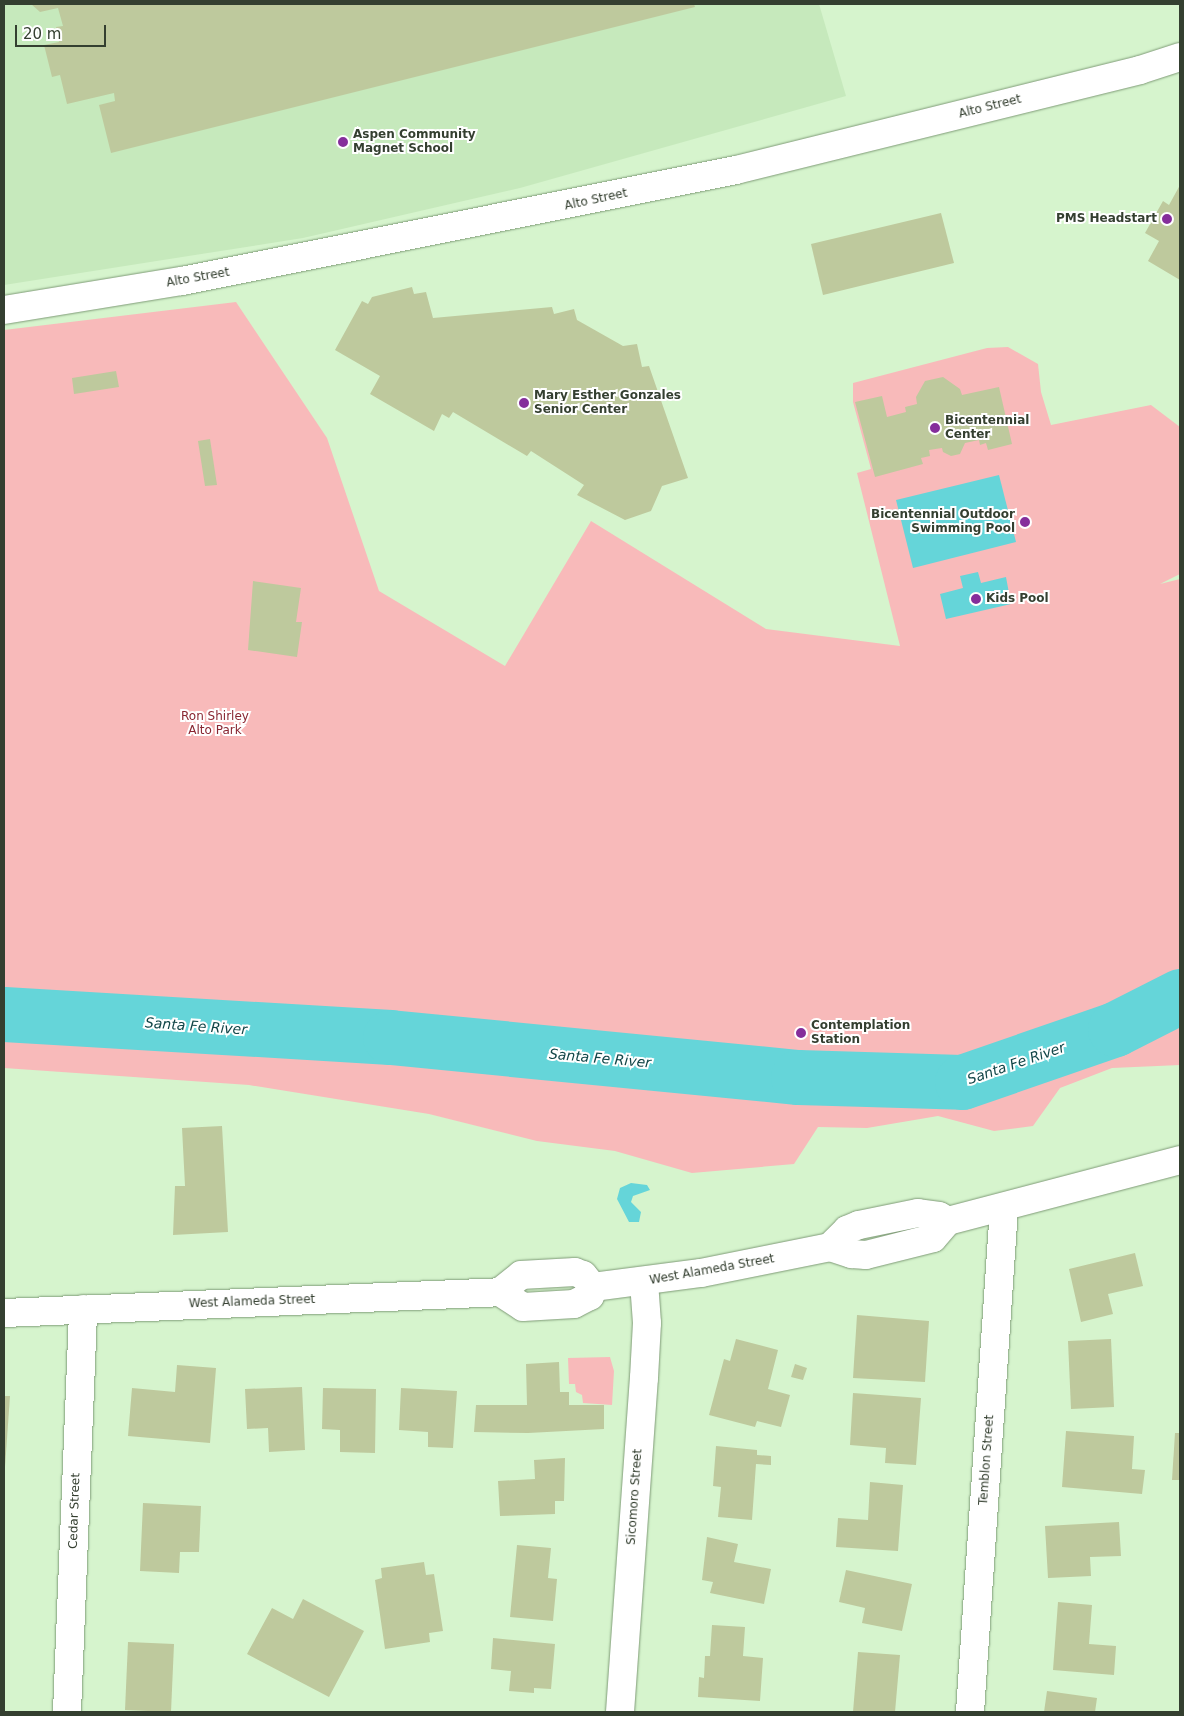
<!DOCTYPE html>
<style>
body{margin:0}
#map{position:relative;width:1184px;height:1716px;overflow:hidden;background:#d6f4cd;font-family:"DejaVu Sans",sans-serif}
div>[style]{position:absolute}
.built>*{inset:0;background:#c6e9bc}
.green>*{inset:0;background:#f8baba}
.water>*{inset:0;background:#65d5d9}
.river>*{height:55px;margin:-27.5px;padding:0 27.5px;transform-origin:27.5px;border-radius:27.5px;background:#65d5d9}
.building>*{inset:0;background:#bec99d}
.roads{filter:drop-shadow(0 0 1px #7f9b77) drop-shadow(0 0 1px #7f9b77)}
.minor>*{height:28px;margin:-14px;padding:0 14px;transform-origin:14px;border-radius:14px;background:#fff}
.tertiary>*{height:28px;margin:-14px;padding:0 14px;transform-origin:14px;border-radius:14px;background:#fff}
.dots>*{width:14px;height:14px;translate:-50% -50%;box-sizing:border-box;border:2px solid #fff;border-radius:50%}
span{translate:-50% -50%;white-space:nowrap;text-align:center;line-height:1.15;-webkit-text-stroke:4px #fff;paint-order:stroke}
.street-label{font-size:12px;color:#343f30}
.poi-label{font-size:12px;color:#343f30;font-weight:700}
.left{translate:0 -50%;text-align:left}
.right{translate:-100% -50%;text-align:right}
.park-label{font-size:12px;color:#882631}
.water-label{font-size:14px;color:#124648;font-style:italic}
.frame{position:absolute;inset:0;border:5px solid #343f30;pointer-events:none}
.scale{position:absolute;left:15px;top:25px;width:91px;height:22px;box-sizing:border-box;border:2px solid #343f30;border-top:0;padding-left:6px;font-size:15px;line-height:18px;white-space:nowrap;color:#343f30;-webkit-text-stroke:4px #fff;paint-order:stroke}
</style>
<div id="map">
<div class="built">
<i style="clip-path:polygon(4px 4px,819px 4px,846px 96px,520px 188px,303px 238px,4px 285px)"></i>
</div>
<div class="green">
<i style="clip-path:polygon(236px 302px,327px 438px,379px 591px,505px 666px,591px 521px,766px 629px,900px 646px,857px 473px,871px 469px,853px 402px,853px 383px,987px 348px,1008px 347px,1038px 364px,1041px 392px,1051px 425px,1151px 405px,1180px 427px,1180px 574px,1160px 584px,1180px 579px,1180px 1065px,1112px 1068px,1060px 1088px,1033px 1126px,994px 1131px,938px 1116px,867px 1128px,818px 1127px,794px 1164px,692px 1173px,615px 1151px,537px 1141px,429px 1114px,249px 1085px,4px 1068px,4px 330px)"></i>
<i style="clip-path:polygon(610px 1357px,614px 1371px,612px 1405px,583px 1403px,582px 1395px,576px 1392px,575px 1384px,569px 1384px,568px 1358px)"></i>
</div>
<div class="water">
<i style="clip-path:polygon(999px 475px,1016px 542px,913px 568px,896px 500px)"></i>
<i style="clip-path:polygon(978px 572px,981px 583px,1006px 577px,1011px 604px,946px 619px,940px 594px,963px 588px,960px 576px)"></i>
<i style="clip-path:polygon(631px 1183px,647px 1185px,650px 1190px,633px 1196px,631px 1202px,641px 1212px,639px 1222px,629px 1222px,617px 1199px,620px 1188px)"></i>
</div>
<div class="river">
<i style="left:4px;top:1014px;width:387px;rotate:3.4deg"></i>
<i style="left:390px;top:1037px;width:410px;rotate:5.6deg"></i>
<i style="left:798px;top:1077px;width:164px;rotate:1.7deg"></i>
<i style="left:962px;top:1082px;width:162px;rotate:-19.1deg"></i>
<i style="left:1115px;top:1029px;width:73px;rotate:-26.9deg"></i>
</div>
<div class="building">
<i style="clip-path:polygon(31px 4px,694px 4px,695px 7px,111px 153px,99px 105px,115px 101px,114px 93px,67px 104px,60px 75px,52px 77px,44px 45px,59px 42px,56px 27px,63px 26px,58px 8px,40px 12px)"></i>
<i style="clip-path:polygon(1180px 185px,1180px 280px,1148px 261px,1159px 241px,1145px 233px,1163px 201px,1169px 205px)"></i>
<i style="clip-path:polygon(941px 213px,954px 263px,823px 295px,811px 244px)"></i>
<i style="clip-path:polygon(412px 287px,414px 294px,426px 292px,433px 318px,552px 307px,554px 314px,574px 309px,577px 320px,623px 346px,637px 344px,642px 367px,649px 366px,688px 478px,662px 486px,651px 511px,625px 520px,577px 495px,584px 485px,531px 451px,527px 456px,453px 412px,449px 418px,442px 414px,434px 431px,370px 394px,380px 376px,335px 350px,362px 301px,368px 304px,372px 297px)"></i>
<i style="clip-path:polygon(116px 371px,119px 387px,74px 394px,72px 378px)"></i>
<i style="clip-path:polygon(943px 377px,960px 389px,962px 395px,999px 387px,1012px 444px,988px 450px,986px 443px,980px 445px,979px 440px,965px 443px,960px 454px,951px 456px,943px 452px,942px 448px,929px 450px,930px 456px,921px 458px,923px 464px,875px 477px,855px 402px,882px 396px,887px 417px,906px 412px,905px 407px,917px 404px,916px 397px,925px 381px)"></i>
<i style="clip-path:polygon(210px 439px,217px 485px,205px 486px,198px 441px)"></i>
<i style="clip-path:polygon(253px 581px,301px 588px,296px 622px,302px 622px,297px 657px,248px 650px)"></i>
<i style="clip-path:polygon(222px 1126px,228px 1232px,173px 1235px,175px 1186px,185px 1186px,182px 1128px)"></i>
<i style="clip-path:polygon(1135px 1253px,1143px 1286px,1108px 1294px,1113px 1314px,1081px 1322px,1069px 1269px)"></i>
<i style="clip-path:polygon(857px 1315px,929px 1321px,925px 1382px,853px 1378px)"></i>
<i style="clip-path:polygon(736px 1339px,778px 1350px,768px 1389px,790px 1395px,781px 1427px,757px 1421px,755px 1427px,709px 1415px,724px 1359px,730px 1361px)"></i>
<i style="clip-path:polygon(1111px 1339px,1114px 1407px,1071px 1409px,1068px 1341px)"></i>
<i style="clip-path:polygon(559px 1362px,560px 1392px,569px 1392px,569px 1405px,604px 1405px,604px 1429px,528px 1433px,474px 1432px,476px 1405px,527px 1405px,526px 1364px)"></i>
<i style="clip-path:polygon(795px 1364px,807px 1368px,803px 1380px,791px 1377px)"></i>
<i style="clip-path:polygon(177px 1365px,216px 1368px,210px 1443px,128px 1436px,132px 1388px,175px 1392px)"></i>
<i style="clip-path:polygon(302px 1387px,305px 1450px,269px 1452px,268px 1428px,247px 1429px,245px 1389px)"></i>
<i style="clip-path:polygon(323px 1388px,376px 1389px,375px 1453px,340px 1452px,340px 1430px,322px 1429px)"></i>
<i style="clip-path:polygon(401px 1388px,457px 1391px,453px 1448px,428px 1447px,428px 1432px,399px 1430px)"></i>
<i style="clip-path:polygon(853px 1393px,921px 1398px,916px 1465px,885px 1463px,886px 1448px,850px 1445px)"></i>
<i style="clip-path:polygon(4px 1396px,10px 1396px,5px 1467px,4px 1467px)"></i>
<i style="clip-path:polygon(1066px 1431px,1134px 1436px,1132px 1469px,1145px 1470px,1142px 1494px,1062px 1487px)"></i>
<i style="clip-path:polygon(1175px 1433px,1180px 1433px,1180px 1480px,1172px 1480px)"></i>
<i style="clip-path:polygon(716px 1446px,757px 1450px,757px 1455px,771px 1456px,771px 1465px,756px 1464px,752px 1520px,718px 1517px,721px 1487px,713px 1486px)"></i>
<i style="clip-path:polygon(565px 1458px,564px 1501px,555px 1501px,555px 1514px,500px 1516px,498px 1481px,535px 1479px,534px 1460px)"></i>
<i style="clip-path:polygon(870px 1482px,903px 1485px,898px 1551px,836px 1547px,838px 1518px,868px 1520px)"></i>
<i style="clip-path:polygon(143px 1503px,201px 1506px,199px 1552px,180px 1552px,179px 1573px,140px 1571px)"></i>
<i style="clip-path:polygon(1119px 1522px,1121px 1556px,1090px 1557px,1091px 1576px,1048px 1578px,1045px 1526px)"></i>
<i style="clip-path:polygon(707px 1537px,738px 1544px,734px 1562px,771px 1569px,764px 1604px,710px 1593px,713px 1582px,702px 1580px)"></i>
<i style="clip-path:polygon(517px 1545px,551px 1548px,548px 1578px,557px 1579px,553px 1621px,510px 1617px)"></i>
<i style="clip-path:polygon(424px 1562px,426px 1575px,434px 1574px,443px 1631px,429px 1633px,430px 1642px,385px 1649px,375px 1580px,382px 1578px,381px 1568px)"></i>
<i style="clip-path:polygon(846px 1570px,912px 1584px,902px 1631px,862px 1623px,865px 1608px,839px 1602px)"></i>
<i style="clip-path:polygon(303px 1599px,364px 1631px,329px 1697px,247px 1654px,272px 1608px,293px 1619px)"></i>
<i style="clip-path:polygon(1058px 1602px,1092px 1605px,1089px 1644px,1116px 1646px,1114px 1675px,1053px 1670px)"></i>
<i style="clip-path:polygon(712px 1625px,745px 1627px,743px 1656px,763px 1658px,760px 1701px,698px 1697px,699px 1677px,704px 1678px,705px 1656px,710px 1656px)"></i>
<i style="clip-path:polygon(493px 1638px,555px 1644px,551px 1689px,534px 1688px,534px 1693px,509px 1691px,511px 1671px,491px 1669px)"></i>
<i style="clip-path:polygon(128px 1642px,174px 1644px,171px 1712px,125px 1710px)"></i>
<i style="clip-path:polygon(858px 1652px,900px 1655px,895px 1712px,853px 1712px)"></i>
<i style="clip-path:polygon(1047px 1691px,1097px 1698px,1095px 1712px,1044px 1712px)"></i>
</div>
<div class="roads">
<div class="minor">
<i style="left:4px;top:310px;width:180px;rotate:-9.3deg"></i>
<i style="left:182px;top:281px;width:565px;rotate:-11.33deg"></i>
<i style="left:736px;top:170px;width:416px;rotate:-13.9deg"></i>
<i style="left:1140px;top:70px;width:42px;rotate:-18deg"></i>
<i style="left:67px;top:1712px;width:403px;rotate:-87.7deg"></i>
<i style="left:620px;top:1712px;width:335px;rotate:-85.9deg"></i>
<i style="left:644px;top:1378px;width:55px;rotate:-86.9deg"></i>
<i style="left:647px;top:1323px;width:41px;rotate:-94.2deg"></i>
<i style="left:970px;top:1712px;width:505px;rotate:-86.14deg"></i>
</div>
<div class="tertiary">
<i style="left:830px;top:1247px;width:24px;rotate:-45deg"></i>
<i style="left:847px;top:1230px;width:13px;rotate:-23deg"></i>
<i style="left:859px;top:1225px;width:60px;rotate:-11.5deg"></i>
<i style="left:918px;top:1213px;width:21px;rotate:8deg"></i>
<i style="left:939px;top:1216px;width:10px;rotate:29deg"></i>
<i style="left:948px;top:1221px;width:240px;rotate:-14.7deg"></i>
<i style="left:593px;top:1287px;width:109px;rotate:-7.4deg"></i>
<i style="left:701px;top:1273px;width:132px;rotate:-11.4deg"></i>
<i style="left:830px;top:1247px;width:23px;rotate:18deg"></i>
<i style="left:852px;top:1254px;width:14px;rotate:4deg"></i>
<i style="left:866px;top:1255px;width:69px;rotate:-14.2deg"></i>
<i style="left:933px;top:1238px;width:23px;rotate:-49deg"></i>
<i style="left:500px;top:1292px;width:27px;rotate:33deg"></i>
<i style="left:523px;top:1307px;width:51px;rotate:-3.4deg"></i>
<i style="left:574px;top:1304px;width:18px;rotate:-27deg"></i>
<i style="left:590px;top:1296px;width:9px;rotate:-72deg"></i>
<i style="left:500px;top:1292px;width:27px;rotate:-39deg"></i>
<i style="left:521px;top:1275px;width:54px;rotate:-3.2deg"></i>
<i style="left:575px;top:1272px;width:9px;rotate:21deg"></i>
<i style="left:583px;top:1275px;width:16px;rotate:50deg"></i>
<i style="left:4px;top:1313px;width:496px;rotate:-2.4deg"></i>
</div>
</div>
<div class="dots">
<i style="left:343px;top:142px;background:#852e9b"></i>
<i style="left:1167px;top:219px;background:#852e9b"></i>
<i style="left:524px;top:403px;background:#852e9b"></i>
<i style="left:935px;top:428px;background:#852e9b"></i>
<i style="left:1025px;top:522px;background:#852e9b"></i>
<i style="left:976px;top:599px;background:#852e9b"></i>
<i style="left:801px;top:1033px;background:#852e9b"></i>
</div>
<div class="street-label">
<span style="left:990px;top:107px;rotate:-14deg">Alto Street</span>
<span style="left:596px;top:200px;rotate:-12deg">Alto Street</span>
<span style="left:198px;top:278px;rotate:-10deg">Alto Street</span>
<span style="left:712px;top:1270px;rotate:-10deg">West Alameda Street</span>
<span style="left:252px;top:1302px;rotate:-2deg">West Alameda Street</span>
<span style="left:987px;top:1460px;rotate:-86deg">Temblon Street</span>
<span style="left:635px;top:1497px;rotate:-86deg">Sicomoro Street</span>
<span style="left:75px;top:1511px;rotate:-88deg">Cedar Street</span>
</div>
<div class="poi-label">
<span class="left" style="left:353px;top:142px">Aspen Community<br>Magnet School</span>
<span class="right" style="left:1157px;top:219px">PMS Headstart</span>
<span class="left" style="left:534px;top:403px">Mary Esther Gonzales<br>Senior Center</span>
<span class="left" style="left:945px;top:428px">Bicentennial<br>Center</span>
<span class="right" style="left:1015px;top:522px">Bicentennial Outdoor<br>Swimming Pool</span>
<span class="left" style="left:986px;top:599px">Kids Pool</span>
<span class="left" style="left:811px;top:1033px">Contemplation<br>Station</span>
</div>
<div class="park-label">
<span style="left:215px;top:724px">Ron Shirley<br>Alto Park</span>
</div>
<div class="water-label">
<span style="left:196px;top:1026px;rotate:4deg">Santa Fe River</span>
<span style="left:600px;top:1058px;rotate:5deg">Santa Fe River</span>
<span style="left:1016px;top:1063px;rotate:-19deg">Santa Fe River</span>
</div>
<div class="frame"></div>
<div class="scale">20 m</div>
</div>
